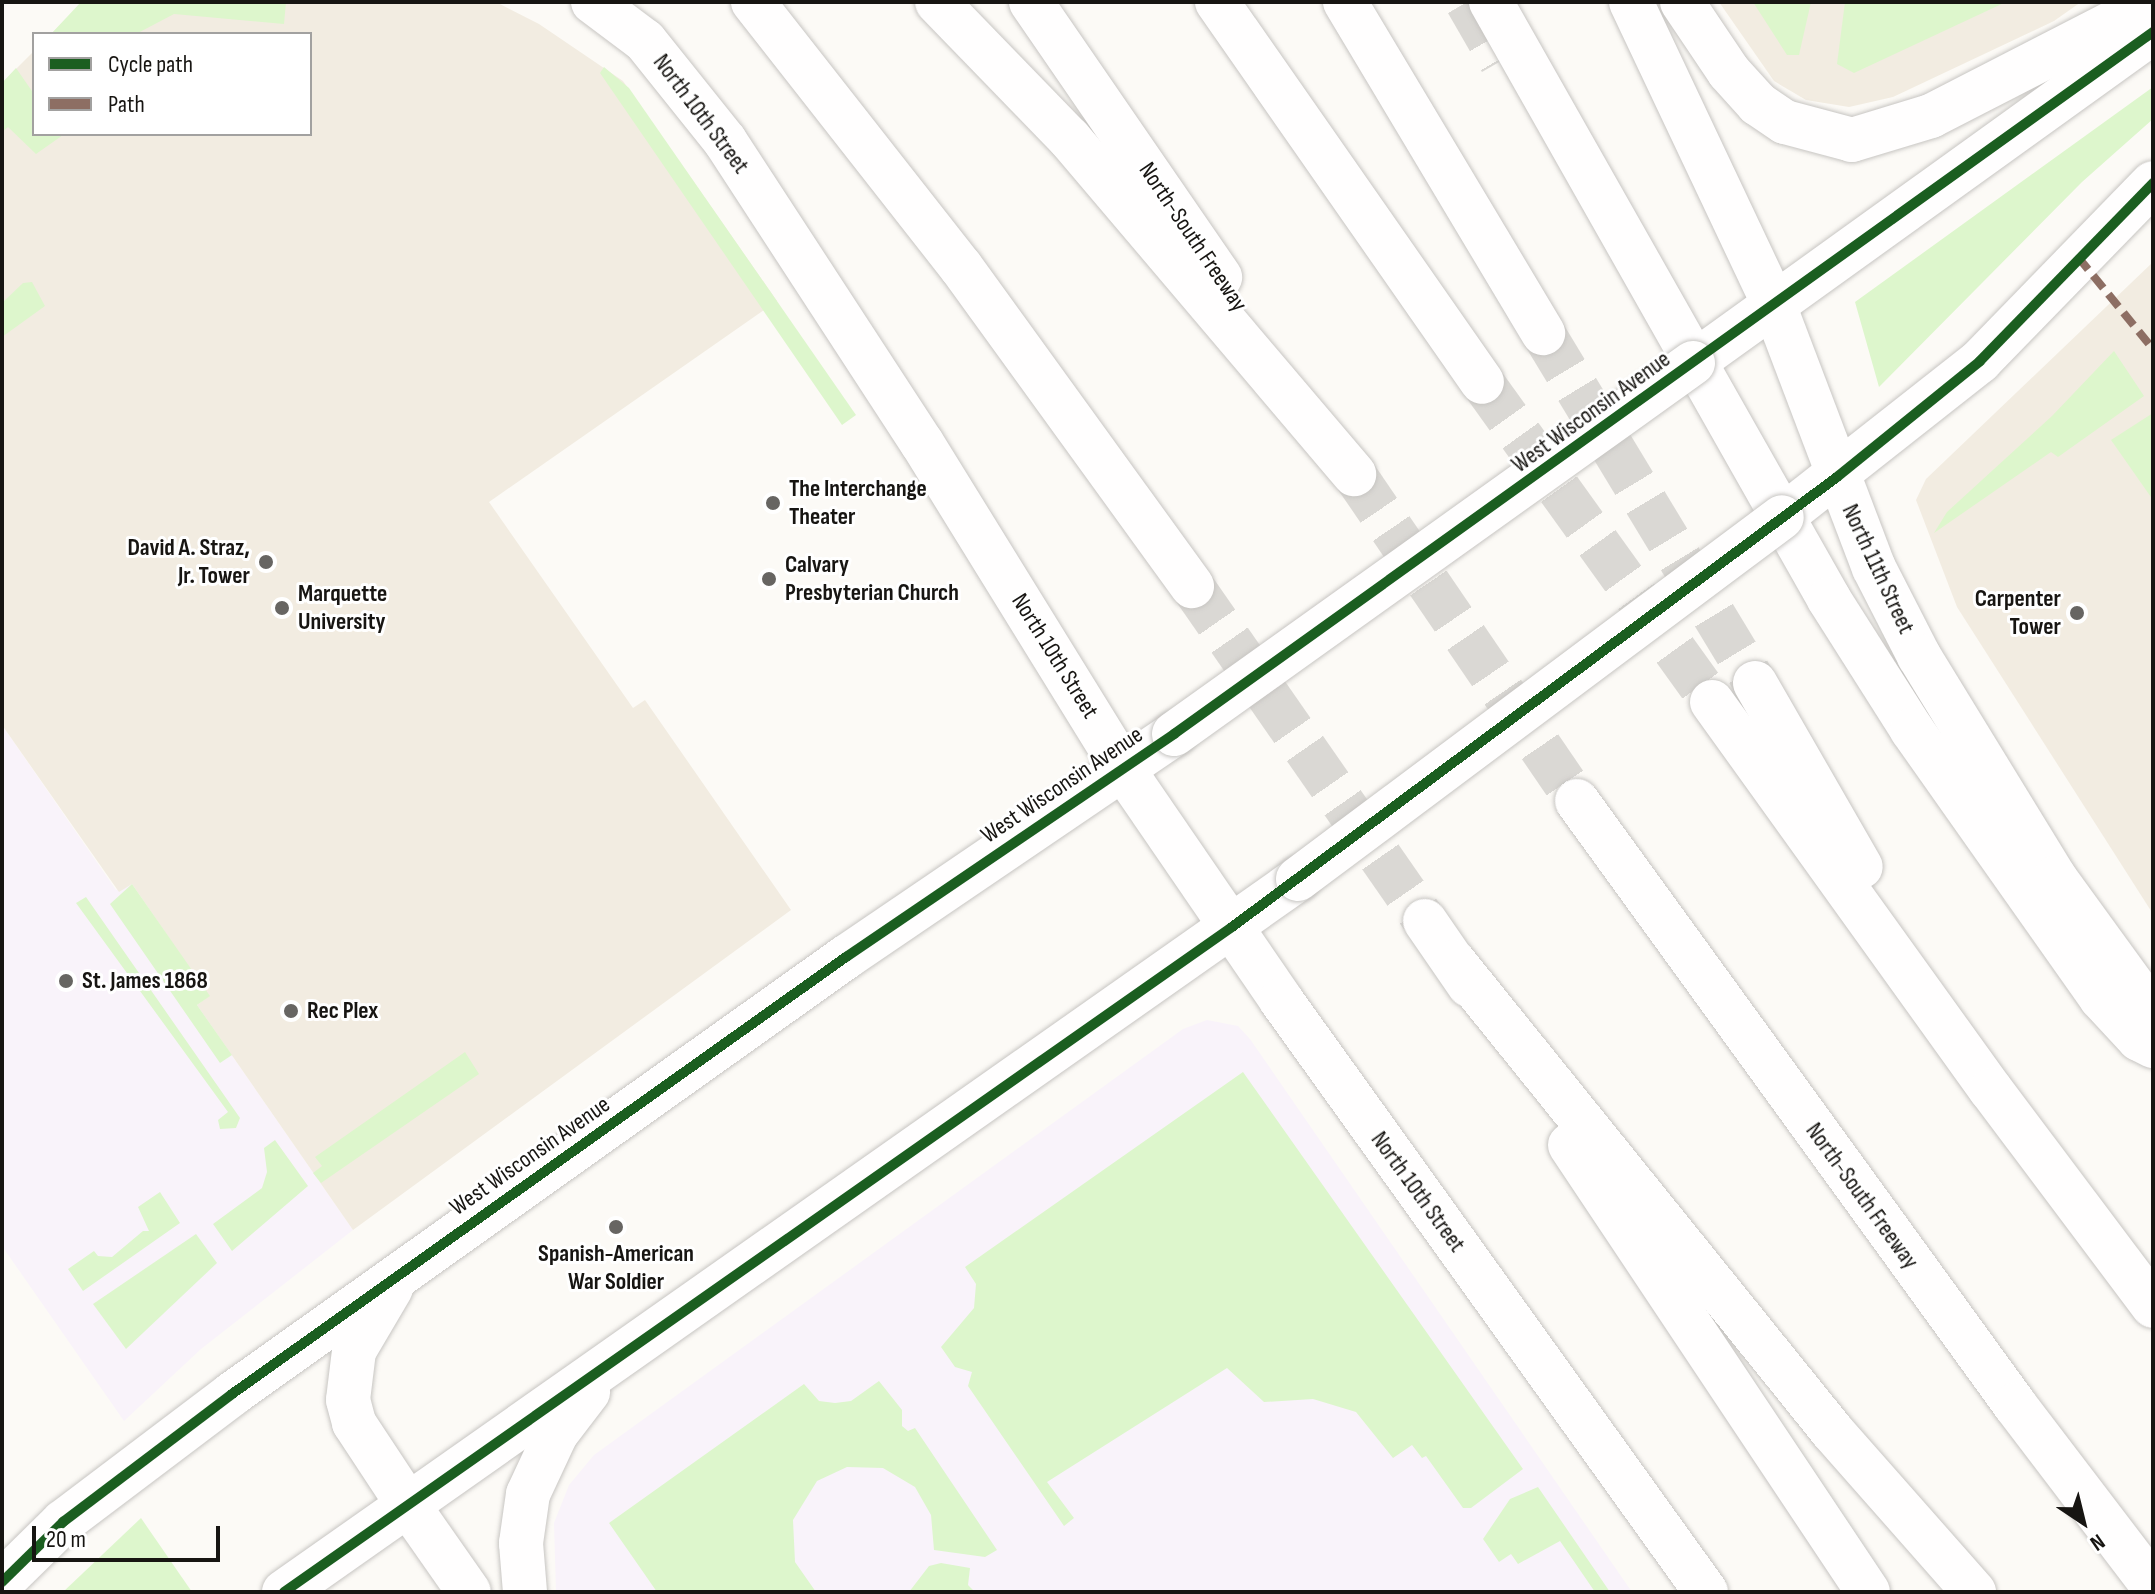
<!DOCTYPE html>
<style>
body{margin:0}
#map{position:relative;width:2155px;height:1594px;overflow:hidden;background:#fcfaf6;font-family:"Sofia Sans Condensed",sans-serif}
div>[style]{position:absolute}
.commercial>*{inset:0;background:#f9f3fa}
.built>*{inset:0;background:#f2ece1}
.green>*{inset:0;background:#ddf6cc}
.highway-tunnel>*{height:44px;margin-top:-22px;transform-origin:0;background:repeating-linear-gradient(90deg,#dad8d4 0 44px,transparent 0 66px)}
.roads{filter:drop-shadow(0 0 2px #c7c5c2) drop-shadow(0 0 2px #c7c5c2)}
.street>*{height:44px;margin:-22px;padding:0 22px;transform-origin:22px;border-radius:22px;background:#fffefe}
.secondary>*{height:44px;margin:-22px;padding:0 22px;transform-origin:22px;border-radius:22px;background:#fffefe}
.highway>*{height:44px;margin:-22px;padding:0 22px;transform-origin:22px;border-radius:22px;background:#fffefe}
.bridges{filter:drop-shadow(0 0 2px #c7c5c2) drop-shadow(0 0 2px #c7c5c2)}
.secondary-bridge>*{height:44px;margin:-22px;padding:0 22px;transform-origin:22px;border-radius:22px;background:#fffefe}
.quiet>*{height:8px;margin-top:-4px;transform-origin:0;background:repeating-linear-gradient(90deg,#8d6e63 0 16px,transparent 0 24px)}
.cycleway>*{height:10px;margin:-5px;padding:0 5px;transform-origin:5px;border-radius:5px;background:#1b5e20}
.dots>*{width:22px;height:22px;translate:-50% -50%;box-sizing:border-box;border:4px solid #fff;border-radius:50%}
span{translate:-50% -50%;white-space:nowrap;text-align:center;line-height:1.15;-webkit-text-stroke:6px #fff;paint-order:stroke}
.street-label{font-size:24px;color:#171512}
.poi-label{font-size:24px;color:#171512;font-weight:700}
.left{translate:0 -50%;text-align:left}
.right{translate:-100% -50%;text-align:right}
.frame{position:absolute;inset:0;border:4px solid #171512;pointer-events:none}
.legend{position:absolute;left:32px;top:32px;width:280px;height:104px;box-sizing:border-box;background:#fff;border:2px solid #a2a1a0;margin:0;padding:10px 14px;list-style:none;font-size:24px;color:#171512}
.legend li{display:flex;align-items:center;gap:16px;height:40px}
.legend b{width:40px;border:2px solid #a2a1a0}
.north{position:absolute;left:2043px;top:1482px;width:80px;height:80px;-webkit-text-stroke:6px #fff;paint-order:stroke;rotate:145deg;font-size:22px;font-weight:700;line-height:32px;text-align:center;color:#171512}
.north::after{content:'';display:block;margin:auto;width:28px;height:36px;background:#171512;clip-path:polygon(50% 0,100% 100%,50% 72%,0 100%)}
.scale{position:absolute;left:32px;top:1526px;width:188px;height:36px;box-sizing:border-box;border:4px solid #171512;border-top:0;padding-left:10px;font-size:24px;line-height:28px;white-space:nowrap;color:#171512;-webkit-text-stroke:6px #fff;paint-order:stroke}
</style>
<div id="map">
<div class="commercial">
<i style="clip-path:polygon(2px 725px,116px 890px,132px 884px,197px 1005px,353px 1230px,201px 1349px,124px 1421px,2px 1246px)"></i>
<i style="clip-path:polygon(1207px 1020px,1238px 1026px,1250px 1039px,1632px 1592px,556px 1592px,554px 1523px,569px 1485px,594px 1455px,1183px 1029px)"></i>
</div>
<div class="built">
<i style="clip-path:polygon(83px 2px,496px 2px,539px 24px,623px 81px,777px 301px,489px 502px,633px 708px,645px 700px,791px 910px,353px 1230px,197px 1005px,209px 996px,132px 884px,119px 892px,2px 725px,2px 83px,34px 51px,34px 134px,310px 134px,310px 34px,51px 34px)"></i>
<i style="clip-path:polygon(1719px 2px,2081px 2px,2054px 21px,1893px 97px,1849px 107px,1806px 100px,1774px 81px)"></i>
<i style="clip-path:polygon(2153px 262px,2153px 914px,1957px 607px,1916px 500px,1926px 479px)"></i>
</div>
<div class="green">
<i style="clip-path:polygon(81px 2px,286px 2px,284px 24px,174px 14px,136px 34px,51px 34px)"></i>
<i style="clip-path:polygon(1753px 2px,1811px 2px,1799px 55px,1787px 55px)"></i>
<i style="clip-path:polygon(1845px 2px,2006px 2px,1854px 73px,1837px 64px)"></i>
<i style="clip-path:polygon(604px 67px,629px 88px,856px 415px,842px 425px,600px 73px)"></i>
<i style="clip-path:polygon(16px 68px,34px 94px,34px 134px,63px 135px,36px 154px,8px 127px,2px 132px,2px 83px)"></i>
<i style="clip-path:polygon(2153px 87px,2153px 119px,2082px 182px,1879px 387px,1855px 302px)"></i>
<i style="clip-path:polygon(32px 282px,45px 306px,2px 337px,2px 303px,23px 283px)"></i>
<i style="clip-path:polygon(2114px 351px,2144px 396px,2058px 457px,2051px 452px,1934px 533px,1947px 512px,2052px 416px)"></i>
<i style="clip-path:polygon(2153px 413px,2153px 500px,2111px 440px)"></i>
<i style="clip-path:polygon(132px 884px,210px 996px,197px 1005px,232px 1055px,220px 1063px,110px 904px)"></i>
<i style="clip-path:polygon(86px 897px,240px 1118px,236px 1128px,220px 1129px,218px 1120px,228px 1112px,76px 903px)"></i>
<i style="clip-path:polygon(465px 1052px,479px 1074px,321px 1183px,313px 1173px,322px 1166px,315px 1157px)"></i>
<i style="clip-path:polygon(1243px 1072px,1523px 1469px,1471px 1508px,1463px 1508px,1426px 1456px,1422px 1458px,1412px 1445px,1393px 1458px,1356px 1412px,1313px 1399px,1264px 1402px,1227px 1368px,1047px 1482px,1074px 1518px,1064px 1526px,968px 1386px,972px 1372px,955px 1367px,941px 1347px,974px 1308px,976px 1284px,965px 1267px)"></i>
<i style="clip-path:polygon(275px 1140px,308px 1186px,232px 1251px,213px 1224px,262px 1188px,267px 1172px,264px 1148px)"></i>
<i style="clip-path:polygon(160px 1192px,180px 1223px,83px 1291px,68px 1269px,94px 1251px,98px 1256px,112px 1257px,143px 1231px,149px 1231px,138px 1207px)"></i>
<i style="clip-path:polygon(196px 1234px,217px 1263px,126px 1349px,93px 1304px)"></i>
<i style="clip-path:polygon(879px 1381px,902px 1410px,902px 1426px,908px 1431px,915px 1428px,997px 1550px,985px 1557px,934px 1550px,931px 1515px,915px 1487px,883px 1468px,847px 1467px,817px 1481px,793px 1520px,795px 1562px,816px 1592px,657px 1592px,609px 1523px,804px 1384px,819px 1401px,835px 1403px,851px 1401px)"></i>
<i style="clip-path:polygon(1538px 1487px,1610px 1592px,1595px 1592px,1560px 1541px,1518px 1564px,1511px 1554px,1499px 1562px,1483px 1539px,1510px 1499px)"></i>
<i style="clip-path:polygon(141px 1518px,192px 1592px,63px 1592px)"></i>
<i style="clip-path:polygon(941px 1563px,970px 1568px,968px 1585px,975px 1592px,909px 1592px,929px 1566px)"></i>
</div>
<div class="highway-tunnel">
<i style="left:1467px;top:2px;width:68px;rotate:60deg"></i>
<i style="left:1543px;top:333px;width:409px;rotate:58.8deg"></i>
<i style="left:1482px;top:382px;width:394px;rotate:54.3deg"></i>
<i style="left:1354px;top:474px;width:396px;rotate:55.7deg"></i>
<i style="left:1192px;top:586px;width:408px;rotate:55.2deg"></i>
</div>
<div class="roads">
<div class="street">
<i style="left:408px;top:1505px;width:106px;rotate:55deg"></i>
</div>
<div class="secondary">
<i style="left:593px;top:2px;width:65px;rotate:36.9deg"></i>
<i style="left:645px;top:41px;width:128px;rotate:51.3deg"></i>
<i style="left:725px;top:141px;width:361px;rotate:56.9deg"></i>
<i style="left:922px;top:443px;width:383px;rotate:58.3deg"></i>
<i style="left:1123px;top:769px;width:280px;rotate:55.6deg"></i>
<i style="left:1281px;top:1000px;width:729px;rotate:54.33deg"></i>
<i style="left:1631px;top:2px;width:335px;rotate:64.7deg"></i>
<i style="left:1774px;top:305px;width:281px;rotate:69.2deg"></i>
<i style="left:1874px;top:568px;width:99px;rotate:62.9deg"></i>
<i style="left:1919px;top:656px;width:260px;rotate:58.5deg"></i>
<i style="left:2055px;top:878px;width:167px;rotate:54deg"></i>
<i style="left:1682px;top:2px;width:84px;rotate:56.1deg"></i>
<i style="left:1729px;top:72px;width:43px;rotate:47.8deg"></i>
<i style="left:1758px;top:104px;width:32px;rotate:34deg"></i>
<i style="left:1785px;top:122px;width:69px;rotate:15deg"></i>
<i style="left:1852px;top:140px;width:83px;rotate:-16.9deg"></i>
<i style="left:1931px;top:116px;width:250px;rotate:-27.2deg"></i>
<i style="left:1693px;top:363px;width:567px;rotate:-35.74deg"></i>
<i style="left:1782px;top:517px;width:252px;rotate:-38.2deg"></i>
<i style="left:1980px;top:361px;width:248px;rotate:-45.8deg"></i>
<i style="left:391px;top:1288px;width:73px;rotate:120.4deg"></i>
<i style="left:354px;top:1351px;width:49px;rotate:97deg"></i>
<i style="left:348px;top:1400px;width:24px;rotate:75deg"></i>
<i style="left:354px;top:1423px;width:98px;rotate:56.6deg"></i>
<i style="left:2px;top:1582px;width:86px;rotate:-44.5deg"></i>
<i style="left:63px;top:1522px;width:212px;rotate:-37.1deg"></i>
<i style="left:232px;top:1394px;width:754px;rotate:-35.44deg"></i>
<i style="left:846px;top:957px;width:397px;rotate:-34.2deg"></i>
<i style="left:284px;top:1592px;width:1240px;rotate:-35.11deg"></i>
<i style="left:525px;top:1592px;width:49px;rotate:-94.7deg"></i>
<i style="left:521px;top:1543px;width:49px;rotate:-81.9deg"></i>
<i style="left:528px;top:1494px;width:66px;rotate:-65deg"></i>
<i style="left:556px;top:1434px;width:53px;rotate:-52.7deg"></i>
</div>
<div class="highway">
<i style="left:753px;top:2px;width:337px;rotate:51.9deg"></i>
<i style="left:961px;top:267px;width:394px;rotate:54.1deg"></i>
<i style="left:937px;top:2px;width:190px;rotate:45.9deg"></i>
<i style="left:1069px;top:138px;width:441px;rotate:49.7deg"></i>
<i style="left:1031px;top:2px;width:334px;rotate:55.5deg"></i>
<i style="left:1217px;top:2px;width:463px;rotate:55.1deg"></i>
<i style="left:1345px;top:2px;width:386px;rotate:59.1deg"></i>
<i style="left:1491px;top:2px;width:686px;rotate:60.48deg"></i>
<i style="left:1829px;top:599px;width:155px;rotate:57.6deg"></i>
<i style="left:1912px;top:730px;width:328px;rotate:54.8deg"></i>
<i style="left:2101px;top:998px;width:56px;rotate:47.2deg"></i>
<i style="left:2139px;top:1039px;width:16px;rotate:27deg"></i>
<i style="left:1755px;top:683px;width:212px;rotate:60.1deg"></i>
<i style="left:1712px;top:702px;width:478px;rotate:54.3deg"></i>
<i style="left:1991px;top:1090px;width:270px;rotate:53.1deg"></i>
<i style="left:1577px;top:801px;width:746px;rotate:54.05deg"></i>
<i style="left:2015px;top:1405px;width:228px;rotate:52.7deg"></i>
<i style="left:1425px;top:921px;width:78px;rotate:55.5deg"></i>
<i style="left:1454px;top:962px;width:602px;rotate:51.13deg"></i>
<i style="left:1832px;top:1431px;width:215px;rotate:48.6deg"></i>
<i style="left:1570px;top:1145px;width:537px;rotate:56.31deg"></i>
</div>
</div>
<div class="bridges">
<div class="secondary-bridge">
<i style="left:1174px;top:734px;width:638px;rotate:-35.56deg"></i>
<i style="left:1298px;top:879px;width:604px;rotate:-36.79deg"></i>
</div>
</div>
<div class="quiet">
<i style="left:2078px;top:257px;width:119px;rotate:50.8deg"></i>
</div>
<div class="cycleway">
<i style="left:2px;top:1582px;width:86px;rotate:-44.5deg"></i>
<i style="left:63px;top:1522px;width:212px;rotate:-37.1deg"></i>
<i style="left:232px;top:1394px;width:754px;rotate:-35.44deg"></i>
<i style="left:846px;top:957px;width:397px;rotate:-34.2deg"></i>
<i style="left:1174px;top:734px;width:1205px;rotate:-35.64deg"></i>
<i style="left:284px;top:1592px;width:1158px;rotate:-35.05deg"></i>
<i style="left:1232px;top:927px;width:754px;rotate:-36.64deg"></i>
<i style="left:1837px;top:477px;width:184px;rotate:-39deg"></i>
<i style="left:1980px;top:361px;width:248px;rotate:-45.8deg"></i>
</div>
<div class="dots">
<i style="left:773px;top:503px;background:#676562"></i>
<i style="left:266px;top:562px;background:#676562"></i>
<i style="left:769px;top:579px;background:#676562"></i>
<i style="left:282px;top:608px;background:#676562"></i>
<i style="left:2077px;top:613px;background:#676562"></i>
<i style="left:66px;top:981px;background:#676562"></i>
<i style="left:291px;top:1011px;background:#676562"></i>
<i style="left:616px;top:1227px;background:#676562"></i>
</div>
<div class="street-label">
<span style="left:701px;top:114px;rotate:53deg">North 10th Street</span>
<span style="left:1193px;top:237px;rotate:56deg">North-South Freeway</span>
<span style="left:1591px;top:412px;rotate:-36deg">West Wisconsin Avenue</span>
<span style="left:1878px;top:569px;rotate:65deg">North 11th Street</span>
<span style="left:1055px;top:656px;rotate:58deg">North 10th Street</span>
<span style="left:1062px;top:785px;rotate:-34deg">West Wisconsin Avenue</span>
<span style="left:530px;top:1156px;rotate:-35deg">West Wisconsin Avenue</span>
<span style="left:1418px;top:1192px;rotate:54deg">North 10th Street</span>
<span style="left:1862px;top:1196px;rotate:54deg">North-South Freeway</span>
</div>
<div class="poi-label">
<span class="left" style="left:789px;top:503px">The Interchange<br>Theater</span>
<span class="right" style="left:250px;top:562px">David A. Straz,<br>Jr. Tower</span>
<span class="left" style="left:785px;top:579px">Calvary<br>Presbyterian Church</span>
<span class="left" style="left:298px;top:608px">Marquette<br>University</span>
<span class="right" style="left:2061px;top:613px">Carpenter<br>Tower</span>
<span class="left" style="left:82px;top:981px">St. James 1868</span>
<span class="left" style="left:307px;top:1011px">Rec Plex</span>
<span style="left:616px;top:1268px">Spanish-American<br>War Soldier</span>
</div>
<div class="frame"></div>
<ul class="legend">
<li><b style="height:10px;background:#1b5e20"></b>Cycle path</li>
<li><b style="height:10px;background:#8d6e63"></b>Path</li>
</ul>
<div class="north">N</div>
<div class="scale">20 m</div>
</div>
